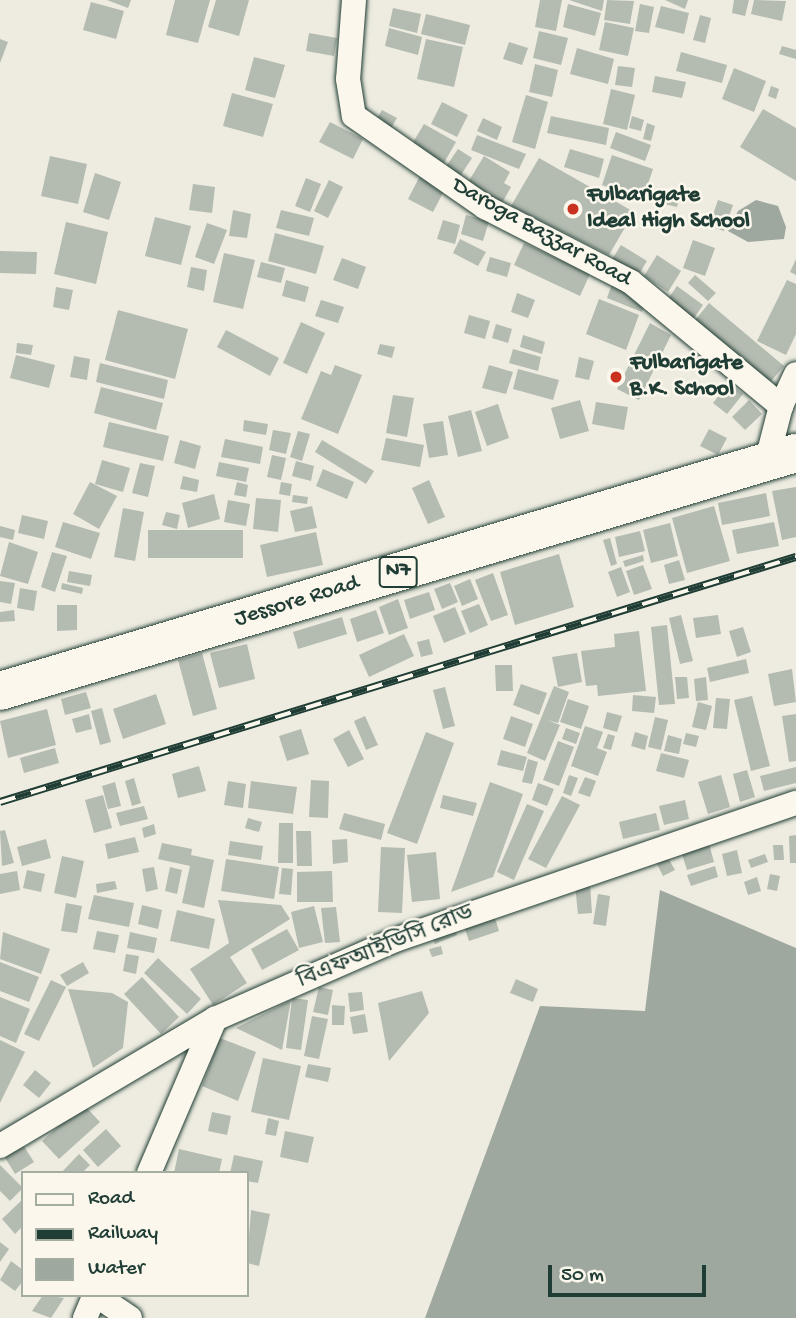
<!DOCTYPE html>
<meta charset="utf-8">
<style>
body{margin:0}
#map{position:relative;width:796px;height:1318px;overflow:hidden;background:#eeece1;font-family:"Gochi Hand","Noto Sans Bengali",sans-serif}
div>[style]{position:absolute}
.water>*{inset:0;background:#9fa89f}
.building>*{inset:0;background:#b4bbb0}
.roads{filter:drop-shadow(0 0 2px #1f3d34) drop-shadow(0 0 2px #1f3d34)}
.street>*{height:24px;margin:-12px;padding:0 12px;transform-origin:12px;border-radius:12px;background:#fbf7ec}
.highway>*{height:38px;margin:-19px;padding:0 19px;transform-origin:19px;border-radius:19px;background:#fbf7ec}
.rail>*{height:8px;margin-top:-4px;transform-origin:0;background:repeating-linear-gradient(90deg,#fbf7ec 0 16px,#1f3d34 0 32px);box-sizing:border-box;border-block:2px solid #1f3d34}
.dots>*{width:19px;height:19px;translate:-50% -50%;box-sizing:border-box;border:4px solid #fbf7ec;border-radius:50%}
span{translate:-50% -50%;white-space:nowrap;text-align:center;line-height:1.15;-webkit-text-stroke:5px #fbf7ec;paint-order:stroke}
.shield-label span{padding:2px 5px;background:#fbf7ec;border:2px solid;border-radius:5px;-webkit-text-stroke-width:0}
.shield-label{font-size:21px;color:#1f3d34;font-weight:700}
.poi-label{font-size:23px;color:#1f3d34;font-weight:700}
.left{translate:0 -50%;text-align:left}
.street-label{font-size:23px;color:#1f3d34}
.legend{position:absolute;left:21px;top:1171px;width:228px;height:126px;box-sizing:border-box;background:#fbf7ec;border:2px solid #a3ada2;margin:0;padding:9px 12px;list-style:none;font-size:21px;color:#1f3d34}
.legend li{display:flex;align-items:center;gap:14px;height:35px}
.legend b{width:35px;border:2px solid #a3ada2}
.scale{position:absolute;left:548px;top:1265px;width:158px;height:32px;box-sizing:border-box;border:4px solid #1f3d34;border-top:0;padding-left:9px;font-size:21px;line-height:24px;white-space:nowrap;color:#1f3d34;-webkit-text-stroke:5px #fbf7ec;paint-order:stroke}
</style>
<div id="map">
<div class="water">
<i style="clip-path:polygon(756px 200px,778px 206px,786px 227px,784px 239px,748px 242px,728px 231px,738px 211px)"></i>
<i style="clip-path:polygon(660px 890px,796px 948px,796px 1318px,425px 1318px,540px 1006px,645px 1011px)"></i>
</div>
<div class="building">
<i style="clip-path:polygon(107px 0,131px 0,128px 8px)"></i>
<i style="clip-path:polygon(175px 0,210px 0,198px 43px,166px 35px)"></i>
<i style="clip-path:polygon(216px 0,249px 0,239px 36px,208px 27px)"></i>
<i style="clip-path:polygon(540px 0,562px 0,556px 31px,535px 27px)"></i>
<i style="clip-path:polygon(569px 0,604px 0,602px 11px)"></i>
<i style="clip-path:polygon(607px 0,634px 1px,630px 24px,604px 20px)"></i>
<i style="clip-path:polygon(665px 0,688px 0,685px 9px)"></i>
<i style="clip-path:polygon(734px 0,749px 0,745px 16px,732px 13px)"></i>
<i style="clip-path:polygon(754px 0,786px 1px,782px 21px,751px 14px)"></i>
<i style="clip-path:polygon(91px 2px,124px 11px,116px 39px,83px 30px)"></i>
<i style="clip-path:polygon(568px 4px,601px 13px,595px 36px,563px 27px)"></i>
<i style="clip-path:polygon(640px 4px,654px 7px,649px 33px,635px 31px)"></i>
<i style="clip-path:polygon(661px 6px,689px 13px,684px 34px,655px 27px)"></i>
<i style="clip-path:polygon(393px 8px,421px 14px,417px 33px,389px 26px)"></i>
<i style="clip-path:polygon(426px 14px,470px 25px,465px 45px,421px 34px)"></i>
<i style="clip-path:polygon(700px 15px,711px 18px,705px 43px,693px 40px)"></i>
<i style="clip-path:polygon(605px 22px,634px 28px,628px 56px,599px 50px)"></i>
<i style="clip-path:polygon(389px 28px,422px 37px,418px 55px,385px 46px)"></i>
<i style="clip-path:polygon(539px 31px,568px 38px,561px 65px,533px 58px)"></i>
<i style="clip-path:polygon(309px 33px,337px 38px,334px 56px,306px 51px)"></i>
<i style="clip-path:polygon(0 39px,8px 42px,0 63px)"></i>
<i style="clip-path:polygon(426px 39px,463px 47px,454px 87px,417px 79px)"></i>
<i style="clip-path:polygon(509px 42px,528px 48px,522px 65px,503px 59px)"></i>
<i style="clip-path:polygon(782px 46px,796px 50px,796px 59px,779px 54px)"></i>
<i style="clip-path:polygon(577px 48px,614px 59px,608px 84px,570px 74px)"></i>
<i style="clip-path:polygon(681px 52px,727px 65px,722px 83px,676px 71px)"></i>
<i style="clip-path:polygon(254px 57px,285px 65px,275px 98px,245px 90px)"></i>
<i style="clip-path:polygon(535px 64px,558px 70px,552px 97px,529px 92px)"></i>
<i style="clip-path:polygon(618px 66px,635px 68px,632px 87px,615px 85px)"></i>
<i style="clip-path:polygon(734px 68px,766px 81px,754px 112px,722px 99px)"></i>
<i style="clip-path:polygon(655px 76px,686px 82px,682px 98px,652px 92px)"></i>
<i style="clip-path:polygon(771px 86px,779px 89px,776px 99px,768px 96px)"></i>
<i style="clip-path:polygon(611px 89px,635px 95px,627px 130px,603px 124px)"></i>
<i style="clip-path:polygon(232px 93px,273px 104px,263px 137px,223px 126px)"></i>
<i style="clip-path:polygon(526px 95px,548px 102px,535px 149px,512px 142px)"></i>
<i style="clip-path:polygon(442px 102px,468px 115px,457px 137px,431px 124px)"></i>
<i style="clip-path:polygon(763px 109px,796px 128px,796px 181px,740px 147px)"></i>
<i style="clip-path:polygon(382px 110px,397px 118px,391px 128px,376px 120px)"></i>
<i style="clip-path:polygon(551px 116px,609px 128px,606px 145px,547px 133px)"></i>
<i style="clip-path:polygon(632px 116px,644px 120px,641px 131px,629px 128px)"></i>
<i style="clip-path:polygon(483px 118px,502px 127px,497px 140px,477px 131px)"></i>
<i style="clip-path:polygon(330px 122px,363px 139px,353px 159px,319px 142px)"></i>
<i style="clip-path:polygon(647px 123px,655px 126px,651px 141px,643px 139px)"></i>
<i style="clip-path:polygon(424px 124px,456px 142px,441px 168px,409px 149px)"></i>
<i style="clip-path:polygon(616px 132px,651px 145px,645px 161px,610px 148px)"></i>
<i style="clip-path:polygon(477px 135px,526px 154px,519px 169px,471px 150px)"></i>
<i style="clip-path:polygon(458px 149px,472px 158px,459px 178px,445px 168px)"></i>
<i style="clip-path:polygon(570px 149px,604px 159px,599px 178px,564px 167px)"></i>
<i style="clip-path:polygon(612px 155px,653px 169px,643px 199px,602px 185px)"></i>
<i style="clip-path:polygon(50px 156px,87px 164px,78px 204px,41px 196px)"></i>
<i style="clip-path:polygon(484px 156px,510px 172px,504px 183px,511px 187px,501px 205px,467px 184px)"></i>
<i style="clip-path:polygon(539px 158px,634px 212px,609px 255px,511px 206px)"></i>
<i style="clip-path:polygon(95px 173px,121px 182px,109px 220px,83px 212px)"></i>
<i style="clip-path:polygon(421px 174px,446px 187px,433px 212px,408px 199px)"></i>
<i style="clip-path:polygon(306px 178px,321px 184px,310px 212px,295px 206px)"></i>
<i style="clip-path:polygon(329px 180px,343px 187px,328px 218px,314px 211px)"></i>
<i style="clip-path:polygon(193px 184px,215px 187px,212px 213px,189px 210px)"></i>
<i style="clip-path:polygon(658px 188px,680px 193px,677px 207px,655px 202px)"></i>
<i style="clip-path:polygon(718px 200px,733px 205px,724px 231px,709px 226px)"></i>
<i style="clip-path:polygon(233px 210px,251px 214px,247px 238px,229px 236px)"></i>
<i style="clip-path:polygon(281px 210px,314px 218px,309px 236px,276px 228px)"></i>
<i style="clip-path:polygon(466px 215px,489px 221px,483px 241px,461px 234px)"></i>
<i style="clip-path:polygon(155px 217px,191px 226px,181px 265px,145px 256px)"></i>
<i style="clip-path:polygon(443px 220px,460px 225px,455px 244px,437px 239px)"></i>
<i style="clip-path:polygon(66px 222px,108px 232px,96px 284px,54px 274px)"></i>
<i style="clip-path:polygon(207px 223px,227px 230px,214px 264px,195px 257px)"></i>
<i style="clip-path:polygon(275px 233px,324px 246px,316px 274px,268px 261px)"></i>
<i style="clip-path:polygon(460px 239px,486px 252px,478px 266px,453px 253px)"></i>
<i style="clip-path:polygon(693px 240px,715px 248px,705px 276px,683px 268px)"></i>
<i style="clip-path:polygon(524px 243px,590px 274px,580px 296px,514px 265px)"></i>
<i style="clip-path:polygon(621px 245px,647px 261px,634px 282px,608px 266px)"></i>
<i style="clip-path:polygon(0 251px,37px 252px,36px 274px,0 273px)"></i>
<i style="clip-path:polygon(224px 253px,255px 260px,243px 309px,213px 302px)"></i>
<i style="clip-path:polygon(657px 255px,681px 271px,668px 292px,644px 276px)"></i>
<i style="clip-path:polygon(490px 257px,511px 263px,507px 277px,486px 271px)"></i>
<i style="clip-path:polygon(342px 258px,366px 267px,358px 289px,333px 280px)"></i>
<i style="clip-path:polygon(796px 259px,796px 275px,790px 272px)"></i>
<i style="clip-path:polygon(261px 262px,285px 268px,281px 283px,257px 277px)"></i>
<i style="clip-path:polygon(191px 267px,207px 270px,204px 291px,187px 287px)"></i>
<i style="clip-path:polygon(695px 275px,716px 293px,708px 301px,688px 283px)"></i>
<i style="clip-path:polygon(286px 280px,309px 287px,305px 302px,282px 296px)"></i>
<i style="clip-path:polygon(787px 280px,796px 284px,796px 334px,786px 355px,757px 341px)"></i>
<i style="clip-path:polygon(612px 284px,647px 298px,642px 312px,607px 298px)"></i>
<i style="clip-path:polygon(677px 286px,703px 305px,692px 321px,665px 303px)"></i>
<i style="clip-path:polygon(56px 287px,73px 290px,69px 310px,53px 307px)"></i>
<i style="clip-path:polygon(517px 293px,535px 300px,528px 318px,511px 312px)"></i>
<i style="clip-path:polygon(599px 299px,639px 315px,626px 350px,586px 334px)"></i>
<i style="clip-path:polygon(321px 300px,344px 307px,338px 323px,315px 316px)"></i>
<i style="clip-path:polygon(709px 303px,784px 366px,766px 387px,692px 324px)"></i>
<i style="clip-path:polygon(118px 310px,188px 329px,175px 379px,105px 360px)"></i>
<i style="clip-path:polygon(469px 315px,490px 321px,485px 339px,464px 333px)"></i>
<i style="clip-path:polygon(301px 322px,325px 333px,307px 374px,283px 363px)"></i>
<i style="clip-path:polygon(650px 323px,671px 335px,639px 400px,617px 389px)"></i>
<i style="clip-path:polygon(496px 324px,512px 329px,508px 343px,492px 338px)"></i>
<i style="clip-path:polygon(226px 330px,279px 358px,270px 376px,217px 347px)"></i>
<i style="clip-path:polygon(523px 335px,545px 342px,542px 354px,520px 347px)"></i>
<i style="clip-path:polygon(17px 343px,33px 345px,31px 355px,16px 353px)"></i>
<i style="clip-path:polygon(380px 344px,395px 347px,392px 358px,377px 354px)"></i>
<i style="clip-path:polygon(513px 349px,541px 357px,538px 371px,509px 363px)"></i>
<i style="clip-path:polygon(16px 355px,55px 365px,49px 388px,10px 378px)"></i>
<i style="clip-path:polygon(74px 356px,90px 359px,87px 380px,70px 377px)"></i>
<i style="clip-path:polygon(579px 357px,594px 361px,589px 380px,575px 377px)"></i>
<i style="clip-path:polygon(100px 363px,168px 380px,164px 399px,96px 382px)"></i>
<i style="clip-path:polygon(335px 365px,362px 375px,338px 434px,301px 419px,321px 371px,331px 375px)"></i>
<i style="clip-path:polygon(489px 365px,513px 372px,506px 394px,482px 388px)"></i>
<i style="clip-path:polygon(518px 369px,559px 380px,553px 400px,513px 389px)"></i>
<i style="clip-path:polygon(729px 383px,743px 394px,727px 414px,713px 403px)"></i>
<i style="clip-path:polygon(101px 387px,163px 403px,156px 430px,94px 413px)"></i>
<i style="clip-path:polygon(393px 395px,414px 398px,407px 437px,386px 433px)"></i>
<i style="clip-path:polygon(580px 400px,589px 431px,560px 439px,551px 408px)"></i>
<i style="clip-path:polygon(749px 400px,762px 414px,745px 430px,732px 417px)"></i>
<i style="clip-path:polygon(596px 402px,628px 407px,624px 430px,592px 424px)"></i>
<i style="clip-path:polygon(498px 404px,509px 438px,487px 446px,475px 412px)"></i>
<i style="clip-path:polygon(471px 410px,482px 451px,458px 457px,448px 416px)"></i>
<i style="clip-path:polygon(244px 420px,268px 424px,266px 435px,243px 431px)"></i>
<i style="clip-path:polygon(443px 421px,448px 455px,429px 458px,423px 424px)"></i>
<i style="clip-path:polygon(109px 422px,169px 436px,163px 461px,103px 447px)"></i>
<i style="clip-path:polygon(709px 429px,727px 438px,718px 455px,700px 446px)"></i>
<i style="clip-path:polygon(273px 430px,291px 433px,286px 454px,269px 450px)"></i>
<i style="clip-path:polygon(298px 431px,310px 434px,302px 461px,290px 457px)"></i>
<i style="clip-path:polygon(386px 438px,424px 445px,420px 467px,381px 460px)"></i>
<i style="clip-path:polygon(225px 439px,263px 447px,260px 464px,221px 457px)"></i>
<i style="clip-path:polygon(180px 440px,201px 446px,195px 469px,174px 463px)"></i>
<i style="clip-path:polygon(322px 440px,374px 471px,366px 484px,315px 452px)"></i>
<i style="clip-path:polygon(272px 455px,286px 458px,281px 480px,267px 477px)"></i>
<i style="clip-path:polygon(102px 460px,130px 468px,123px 492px,95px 484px)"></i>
<i style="clip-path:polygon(296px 461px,314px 466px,311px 481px,292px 476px)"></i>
<i style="clip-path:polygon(219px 462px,249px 468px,246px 482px,216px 476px)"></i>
<i style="clip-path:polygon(140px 463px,155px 466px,148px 497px,132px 493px)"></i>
<i style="clip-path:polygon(323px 469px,354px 482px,347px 499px,316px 486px)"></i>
<i style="clip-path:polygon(183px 476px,199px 480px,197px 492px,180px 489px)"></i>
<i style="clip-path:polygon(429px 480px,445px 517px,428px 524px,412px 488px)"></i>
<i style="clip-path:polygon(90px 482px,117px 496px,99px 529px,73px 514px)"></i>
<i style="clip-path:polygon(237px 482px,248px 485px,246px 497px,234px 495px)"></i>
<i style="clip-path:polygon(281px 482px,292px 484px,290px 496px,279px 494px)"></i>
<i style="clip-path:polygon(796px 487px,796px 537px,782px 540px,772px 491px)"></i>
<i style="clip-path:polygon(766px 493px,770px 516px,722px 525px,718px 503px)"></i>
<i style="clip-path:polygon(214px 494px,220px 519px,188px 528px,182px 503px)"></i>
<i style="clip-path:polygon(293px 495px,308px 497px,307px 504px,292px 502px)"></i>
<i style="clip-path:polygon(256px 498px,281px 500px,278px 532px,253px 529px)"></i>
<i style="clip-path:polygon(228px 500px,250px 504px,246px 526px,224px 522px)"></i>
<i style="clip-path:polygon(312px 506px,317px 528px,295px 532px,290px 511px)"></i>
<i style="clip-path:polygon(714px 506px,730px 561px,687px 573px,672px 518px)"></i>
<i style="clip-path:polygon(123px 508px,144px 512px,135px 561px,114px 557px)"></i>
<i style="clip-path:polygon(166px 512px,180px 515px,177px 529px,162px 525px)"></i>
<i style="clip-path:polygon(22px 515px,48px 521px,44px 539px,18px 533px)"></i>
<i style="clip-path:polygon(63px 522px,100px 533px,91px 559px,55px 547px)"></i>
<i style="clip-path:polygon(774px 522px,779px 546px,737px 554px,732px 530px)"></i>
<i style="clip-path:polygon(670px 523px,678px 556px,651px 563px,643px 530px)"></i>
<i style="clip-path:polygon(0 526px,15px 530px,13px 540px,0 537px)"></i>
<i style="clip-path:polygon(148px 530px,243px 530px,243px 558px,148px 558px)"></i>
<i style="clip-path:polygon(640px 531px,645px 551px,619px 557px,615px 537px)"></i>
<i style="clip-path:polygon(316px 532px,323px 565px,267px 577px,260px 545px)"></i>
<i style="clip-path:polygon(610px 538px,617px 564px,611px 566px,603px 540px)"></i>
<i style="clip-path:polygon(9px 542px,38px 552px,28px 584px,0 576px)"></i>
<i style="clip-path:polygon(52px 552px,67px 556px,55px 592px,41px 587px)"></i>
<i style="clip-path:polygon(559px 554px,574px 607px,515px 625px,500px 572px)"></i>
<i style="clip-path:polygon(643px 555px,644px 561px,625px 567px,623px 561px)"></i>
<i style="clip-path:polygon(679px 560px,685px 580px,669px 584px,664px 565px)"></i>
<i style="clip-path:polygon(643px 565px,652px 589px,634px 595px,626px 571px)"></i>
<i style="clip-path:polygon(621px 567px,630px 592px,617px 597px,608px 572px)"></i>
<i style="clip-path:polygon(69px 571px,92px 575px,90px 586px,67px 582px)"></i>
<i style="clip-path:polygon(493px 573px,508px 615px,491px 621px,475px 580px)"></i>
<i style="clip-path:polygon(470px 579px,478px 599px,462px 606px,454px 586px)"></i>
<i style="clip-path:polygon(0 581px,15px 583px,11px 604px,0 602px)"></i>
<i style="clip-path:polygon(62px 583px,83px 588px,82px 594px,61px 589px)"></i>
<i style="clip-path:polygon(450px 583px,458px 602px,442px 609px,434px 589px)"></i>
<i style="clip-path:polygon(20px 588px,37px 591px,34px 611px,17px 608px)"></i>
<i style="clip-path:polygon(429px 592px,435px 610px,410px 619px,404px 600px)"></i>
<i style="clip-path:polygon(398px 599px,408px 628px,389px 635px,379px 607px)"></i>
<i style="clip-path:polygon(479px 604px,488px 625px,470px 633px,461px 611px)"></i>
<i style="clip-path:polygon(57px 605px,77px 605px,77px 630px,57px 631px)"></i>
<i style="clip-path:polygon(455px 607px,466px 634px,444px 643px,433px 616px)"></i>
<i style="clip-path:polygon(14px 610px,15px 621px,0 622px,0 612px)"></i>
<i style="clip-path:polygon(376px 610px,384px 633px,357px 642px,350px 619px)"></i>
<i style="clip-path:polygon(681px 615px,693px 661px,680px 664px,669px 618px)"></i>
<i style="clip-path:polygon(718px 615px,721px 634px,696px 638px,693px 618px)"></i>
<i style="clip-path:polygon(342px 617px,347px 634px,298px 649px,293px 632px)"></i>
<i style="clip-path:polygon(667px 625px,675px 704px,659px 705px,651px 627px)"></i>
<i style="clip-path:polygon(743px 627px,751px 652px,737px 657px,729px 631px)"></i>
<i style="clip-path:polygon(639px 631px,646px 691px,598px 696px,597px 685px,586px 686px,581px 651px,615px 647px,614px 634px)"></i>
<i style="clip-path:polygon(404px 634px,414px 656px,369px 677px,359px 655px)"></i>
<i style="clip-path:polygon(429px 639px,433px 654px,421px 657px,417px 642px)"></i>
<i style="clip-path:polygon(247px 644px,255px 679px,219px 688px,210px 653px)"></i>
<i style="clip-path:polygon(202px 653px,217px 709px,193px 716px,178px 660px)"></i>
<i style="clip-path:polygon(577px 653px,582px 682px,558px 687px,552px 657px)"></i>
<i style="clip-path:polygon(746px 659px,749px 673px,710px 682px,707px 668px)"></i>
<i style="clip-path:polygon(495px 665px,512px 665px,513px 691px,496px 691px)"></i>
<i style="clip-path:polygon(792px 669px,796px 702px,774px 706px,768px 674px)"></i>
<i style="clip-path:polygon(675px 677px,687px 677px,689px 698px,677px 699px)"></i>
<i style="clip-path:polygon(706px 677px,708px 700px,696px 701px,694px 679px)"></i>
<i style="clip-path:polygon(521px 684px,547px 693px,539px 715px,513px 705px)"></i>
<i style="clip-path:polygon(554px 686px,569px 692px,558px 723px,547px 720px,560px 725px,545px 761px,527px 753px)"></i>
<i style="clip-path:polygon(445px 687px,455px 726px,443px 729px,433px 690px)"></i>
<i style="clip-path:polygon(86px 692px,91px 708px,65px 715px,61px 699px)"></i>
<i style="clip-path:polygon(156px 694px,166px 724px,123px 739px,113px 709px)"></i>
<i style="clip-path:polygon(633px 695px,656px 697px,654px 713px,632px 711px)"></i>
<i style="clip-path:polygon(752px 696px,770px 766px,751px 771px,734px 700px)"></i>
<i style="clip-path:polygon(716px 698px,730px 699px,727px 729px,713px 728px)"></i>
<i style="clip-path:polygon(568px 699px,589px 706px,581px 729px,560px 722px)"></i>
<i style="clip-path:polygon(698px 702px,712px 706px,706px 730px,692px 727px)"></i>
<i style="clip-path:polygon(102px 708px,111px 742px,100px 745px,91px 711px)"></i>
<i style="clip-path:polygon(47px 709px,56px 745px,8px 758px,0 721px)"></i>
<i style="clip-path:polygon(607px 712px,622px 716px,617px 732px,603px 728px)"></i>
<i style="clip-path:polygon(89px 714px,92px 729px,76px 733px,72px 719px)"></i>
<i style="clip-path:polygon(796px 714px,796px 761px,789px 762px,782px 716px)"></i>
<i style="clip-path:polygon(365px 716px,378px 745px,366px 750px,354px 721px)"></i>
<i style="clip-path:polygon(511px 716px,533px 724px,525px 747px,503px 739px)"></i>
<i style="clip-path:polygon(655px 717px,668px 720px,661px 750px,648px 747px)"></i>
<i style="clip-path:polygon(585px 726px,603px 732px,597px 748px,607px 752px,598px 776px,571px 766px)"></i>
<i style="clip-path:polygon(566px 728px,580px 733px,576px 744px,562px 739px)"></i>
<i style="clip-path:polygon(301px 729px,309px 754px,287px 761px,279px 736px)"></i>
<i style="clip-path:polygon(349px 730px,364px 759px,348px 767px,333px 739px)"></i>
<i style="clip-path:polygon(426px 732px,454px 743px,417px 844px,387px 833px)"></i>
<i style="clip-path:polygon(635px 732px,648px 736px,645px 750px,631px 746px)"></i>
<i style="clip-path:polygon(686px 733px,699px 736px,696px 747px,683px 744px)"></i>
<i style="clip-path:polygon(608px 734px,615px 736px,611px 750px,603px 748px)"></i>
<i style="clip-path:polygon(668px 735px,682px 739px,679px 754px,664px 751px)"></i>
<i style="clip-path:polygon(558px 741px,574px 747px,559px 786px,543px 780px)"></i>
<i style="clip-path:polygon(55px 748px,59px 763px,24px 773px,20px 758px)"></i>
<i style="clip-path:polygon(501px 750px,527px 757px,523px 771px,497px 765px)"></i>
<i style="clip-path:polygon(661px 753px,689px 760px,684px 778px,656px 771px)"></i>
<i style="clip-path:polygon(528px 759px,538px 762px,532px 784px,522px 782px)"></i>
<i style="clip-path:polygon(199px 766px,206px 791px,178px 798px,172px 774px)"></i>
<i style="clip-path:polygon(796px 767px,796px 783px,764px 791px,760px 776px)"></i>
<i style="clip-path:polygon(747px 770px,755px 797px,740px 802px,733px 774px)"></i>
<i style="clip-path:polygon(569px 775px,578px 778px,571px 796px,563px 793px)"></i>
<i style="clip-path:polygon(721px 775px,730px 807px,708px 814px,698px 782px)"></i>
<i style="clip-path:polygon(585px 777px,596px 781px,590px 797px,578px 793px)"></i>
<i style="clip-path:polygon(134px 778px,141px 803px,132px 806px,125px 781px)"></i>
<i style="clip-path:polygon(311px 780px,329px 781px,328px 818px,309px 817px)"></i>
<i style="clip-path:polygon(228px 781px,246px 784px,243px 808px,224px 805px)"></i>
<i style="clip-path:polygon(251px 781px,297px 787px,293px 814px,248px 808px)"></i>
<i style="clip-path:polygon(115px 782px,121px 806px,108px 809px,102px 786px)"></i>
<i style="clip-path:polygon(490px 782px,523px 794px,493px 877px,451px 892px)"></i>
<i style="clip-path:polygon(538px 783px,554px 789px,547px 806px,532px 800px)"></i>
<i style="clip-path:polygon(103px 795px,112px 828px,94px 833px,85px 800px)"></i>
<i style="clip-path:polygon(443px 795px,477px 803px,473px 816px,440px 808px)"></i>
<i style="clip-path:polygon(562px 796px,580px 805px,546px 868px,528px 859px)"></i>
<i style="clip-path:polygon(685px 800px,689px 819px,664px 825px,659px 806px)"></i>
<i style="clip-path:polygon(527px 804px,544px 811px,514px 880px,497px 872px)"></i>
<i style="clip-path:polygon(144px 806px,148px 819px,120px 826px,116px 813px)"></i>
<i style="clip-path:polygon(344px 813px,385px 824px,381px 840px,339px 829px)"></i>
<i style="clip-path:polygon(656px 813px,660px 830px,623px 839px,619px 822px)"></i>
<i style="clip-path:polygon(248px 818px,262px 822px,259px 832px,245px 828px)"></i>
<i style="clip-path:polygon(279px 823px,293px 823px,293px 863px,278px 863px)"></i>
<i style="clip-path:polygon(154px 824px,156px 834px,144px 838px,142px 828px)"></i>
<i style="clip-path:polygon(5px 830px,14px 863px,2px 866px,0 831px)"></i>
<i style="clip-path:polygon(296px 831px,311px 831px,312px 866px,297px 866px)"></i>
<i style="clip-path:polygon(796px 835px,796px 863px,790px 863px,789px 836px)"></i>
<i style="clip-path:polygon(135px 837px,139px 852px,108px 859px,105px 844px)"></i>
<i style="clip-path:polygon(46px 839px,51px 858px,22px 866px,17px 847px)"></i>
<i style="clip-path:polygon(347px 839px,348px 862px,333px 864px,332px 840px)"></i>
<i style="clip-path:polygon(708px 840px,714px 862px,687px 870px,680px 848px)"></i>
<i style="clip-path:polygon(230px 841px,263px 846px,261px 860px,228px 855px)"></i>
<i style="clip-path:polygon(162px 843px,192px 849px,191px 855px,214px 860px,204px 908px,182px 903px,190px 866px,158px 859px)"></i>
<i style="clip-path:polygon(773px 845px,783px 845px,784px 860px,774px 860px)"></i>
<i style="clip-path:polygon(381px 847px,405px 848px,402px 913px,378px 912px)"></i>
<i style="clip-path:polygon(737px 850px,742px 873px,727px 876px,722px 854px)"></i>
<i style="clip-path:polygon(436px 852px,440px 899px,412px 902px,407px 855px)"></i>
<i style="clip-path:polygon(765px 854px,768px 862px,751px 868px,748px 860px)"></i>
<i style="clip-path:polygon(62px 856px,84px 861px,76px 898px,54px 893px)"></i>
<i style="clip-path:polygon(667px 856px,675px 870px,663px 876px,656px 862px)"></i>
<i style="clip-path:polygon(226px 859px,279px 867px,274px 899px,221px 891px)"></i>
<i style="clip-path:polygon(715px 866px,718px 877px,691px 886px,687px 875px)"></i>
<i style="clip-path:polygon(154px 867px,158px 889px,146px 892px,142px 869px)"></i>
<i style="clip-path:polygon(170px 867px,182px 870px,177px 894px,165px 891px)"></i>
<i style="clip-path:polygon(282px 868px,293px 869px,291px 895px,279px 894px)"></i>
<i style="clip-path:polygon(27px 870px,45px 874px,41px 892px,23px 888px)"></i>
<i style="clip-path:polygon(17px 871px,20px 890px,0 894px,0 874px)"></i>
<i style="clip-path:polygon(332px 871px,333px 902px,297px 902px,297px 872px)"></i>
<i style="clip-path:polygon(770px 874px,780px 876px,777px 891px,767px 889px)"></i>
<i style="clip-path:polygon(757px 877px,761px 891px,748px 895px,744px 882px)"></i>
<i style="clip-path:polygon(115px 881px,117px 889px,97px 893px,96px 884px)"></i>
<i style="clip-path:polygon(590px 884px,592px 913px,578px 914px,575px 885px)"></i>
<i style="clip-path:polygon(598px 894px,610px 896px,606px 926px,593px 924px)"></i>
<i style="clip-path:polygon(94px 895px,134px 903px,129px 927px,88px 919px)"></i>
<i style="clip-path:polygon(218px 900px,281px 905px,290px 919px,230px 957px,247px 983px,213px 1005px,190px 969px,229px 943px)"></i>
<i style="clip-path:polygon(66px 903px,82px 906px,77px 933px,61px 931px)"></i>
<i style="clip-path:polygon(142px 905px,162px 910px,158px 929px,138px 924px)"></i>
<i style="clip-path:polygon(314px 906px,323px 942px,299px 948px,291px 912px)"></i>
<i style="clip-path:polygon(336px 907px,340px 942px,325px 943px,321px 908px)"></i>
<i style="clip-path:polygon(177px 910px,215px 919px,209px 949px,170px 941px)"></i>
<i style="clip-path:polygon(493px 912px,499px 931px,469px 941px,463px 923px)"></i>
<i style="clip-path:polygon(453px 924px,457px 935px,435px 944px,430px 932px)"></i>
<i style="clip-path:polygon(287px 929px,299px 950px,262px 970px,251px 949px)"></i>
<i style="clip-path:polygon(97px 931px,119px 935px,115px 953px,93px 949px)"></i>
<i style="clip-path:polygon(3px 932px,50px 949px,41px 974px,0 959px)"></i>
<i style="clip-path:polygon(130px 932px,157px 938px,154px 953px,127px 948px)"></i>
<i style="clip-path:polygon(441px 946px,443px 954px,432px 957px,429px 949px)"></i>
<i style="clip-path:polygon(126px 954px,139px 956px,136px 974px,123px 971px)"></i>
<i style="clip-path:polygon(158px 958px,201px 999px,187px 1014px,144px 973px)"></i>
<i style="clip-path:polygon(0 962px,39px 977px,29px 1002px,0 991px)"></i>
<i style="clip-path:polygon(83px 962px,89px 973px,67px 986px,60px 975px)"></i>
<i style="clip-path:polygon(142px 977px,179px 1017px,161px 1034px,124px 994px)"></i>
<i style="clip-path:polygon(516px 979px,538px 989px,533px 1002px,510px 993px)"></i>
<i style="clip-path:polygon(51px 980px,66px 987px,39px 1041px,24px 1034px)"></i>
<i style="clip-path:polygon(319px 987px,333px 990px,328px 1015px,313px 1012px)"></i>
<i style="clip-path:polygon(68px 989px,112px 993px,128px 1002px,123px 1048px,93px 1068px)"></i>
<i style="clip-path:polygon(422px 991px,429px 1013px,389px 1061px,378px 1003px)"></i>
<i style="clip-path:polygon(362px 992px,364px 1010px,350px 1012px,348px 993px)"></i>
<i style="clip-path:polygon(0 997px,30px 1009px,16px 1043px,0 1036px)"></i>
<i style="clip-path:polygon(292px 998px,308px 1000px,301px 1050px,286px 1048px)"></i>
<i style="clip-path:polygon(291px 1000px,282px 1050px,236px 1028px)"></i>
<i style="clip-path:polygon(332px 1005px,345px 1006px,344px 1025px,332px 1025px)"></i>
<i style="clip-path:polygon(365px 1014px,368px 1032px,353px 1034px,350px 1017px)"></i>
<i style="clip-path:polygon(312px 1016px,328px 1019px,319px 1059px,304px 1056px)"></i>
<i style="clip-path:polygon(220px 1038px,256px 1052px,238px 1101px,202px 1086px)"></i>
<i style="clip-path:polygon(0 1040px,25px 1052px,0 1103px)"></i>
<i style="clip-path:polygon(263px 1058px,301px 1066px,289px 1120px,251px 1112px)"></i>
<i style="clip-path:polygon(308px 1064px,331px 1068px,328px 1082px,305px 1077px)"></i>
<i style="clip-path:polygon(35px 1070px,51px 1083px,39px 1098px,23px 1085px)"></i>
<i style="clip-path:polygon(83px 1104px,100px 1122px,59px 1159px,42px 1141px)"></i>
<i style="clip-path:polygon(212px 1112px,231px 1116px,227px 1135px,208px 1131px)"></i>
<i style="clip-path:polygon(268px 1118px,279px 1121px,276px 1136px,265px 1134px)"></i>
<i style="clip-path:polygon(106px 1129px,121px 1146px,98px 1167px,83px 1150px)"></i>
<i style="clip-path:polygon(285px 1131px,314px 1137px,308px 1163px,280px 1157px)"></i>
<i style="clip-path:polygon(23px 1145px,34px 1162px,15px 1174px,4px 1156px)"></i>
<i style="clip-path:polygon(179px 1149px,222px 1159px,219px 1173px,174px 1173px)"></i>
<i style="clip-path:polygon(79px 1154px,90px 1165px,82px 1173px,61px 1173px)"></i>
<i style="clip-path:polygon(234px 1155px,263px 1161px,258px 1183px,247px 1181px,247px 1173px,230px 1173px)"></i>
<i style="clip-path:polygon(0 1165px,23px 1188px,10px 1201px,0 1191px)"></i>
<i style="clip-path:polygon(23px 1199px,23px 1226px,15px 1234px,2px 1219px)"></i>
<i style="clip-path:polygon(251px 1210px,270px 1214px,259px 1266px,247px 1263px)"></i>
<i style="clip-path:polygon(0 1242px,9px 1249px,0 1262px)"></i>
<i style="clip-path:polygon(11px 1261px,23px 1270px,23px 1281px,15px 1291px,0 1280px)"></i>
<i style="clip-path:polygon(43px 1295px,64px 1298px,51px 1318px,32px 1311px)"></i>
</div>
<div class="roads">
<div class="street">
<i style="left:354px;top:0;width:79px;rotate:94.3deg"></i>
<i style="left:348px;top:79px;width:37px;rotate:81deg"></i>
<i style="left:354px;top:116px;width:160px;rotate:34.8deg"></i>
<i style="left:485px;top:207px;width:164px;rotate:27.2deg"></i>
<i style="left:631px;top:282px;width:195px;rotate:39.6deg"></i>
<i style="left:767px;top:460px;width:56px;rotate:-75.5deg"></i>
<i style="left:781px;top:406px;width:35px;rotate:-65deg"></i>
<i style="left:0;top:1146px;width:250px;rotate:-30.6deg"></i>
<i style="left:215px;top:1019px;width:197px;rotate:-23.7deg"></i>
<i style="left:395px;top:940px;width:424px;rotate:-18.9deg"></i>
<i style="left:149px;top:1173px;width:168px;rotate:-66.8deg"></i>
<i style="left:96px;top:1295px;width:41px;rotate:34.1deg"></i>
<i style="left:85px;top:1318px;width:25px;rotate:-67deg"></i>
</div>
<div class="highway">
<i style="left:0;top:691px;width:831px;rotate:-16.65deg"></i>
</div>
</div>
<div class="rail">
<i style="left:0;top:802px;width:833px;rotate:-17.11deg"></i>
</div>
<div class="dots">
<i style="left:573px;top:209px;background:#c8321e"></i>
<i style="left:616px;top:377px;background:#c8321e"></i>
</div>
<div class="shield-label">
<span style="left:398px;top:572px">N7</span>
</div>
<div class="poi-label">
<span class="left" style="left:587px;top:209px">Fulbarigate<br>Ideal High School</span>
<span class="left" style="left:630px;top:377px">Fulbarigate<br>B.K. School</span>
</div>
<div class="street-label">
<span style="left:541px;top:233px;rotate:29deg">Daroga Bazzar Road</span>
<span style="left:297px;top:602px;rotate:-17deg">Jessore Road</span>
<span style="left:386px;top:948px;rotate:-22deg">বিএফআইডিসি রোড</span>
</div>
<ul class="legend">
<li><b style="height:9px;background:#fbf7ec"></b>Road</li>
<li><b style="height:9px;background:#1f3d34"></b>Railway</li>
<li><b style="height:19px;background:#9fa89f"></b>Water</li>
</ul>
<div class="scale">50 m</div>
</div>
